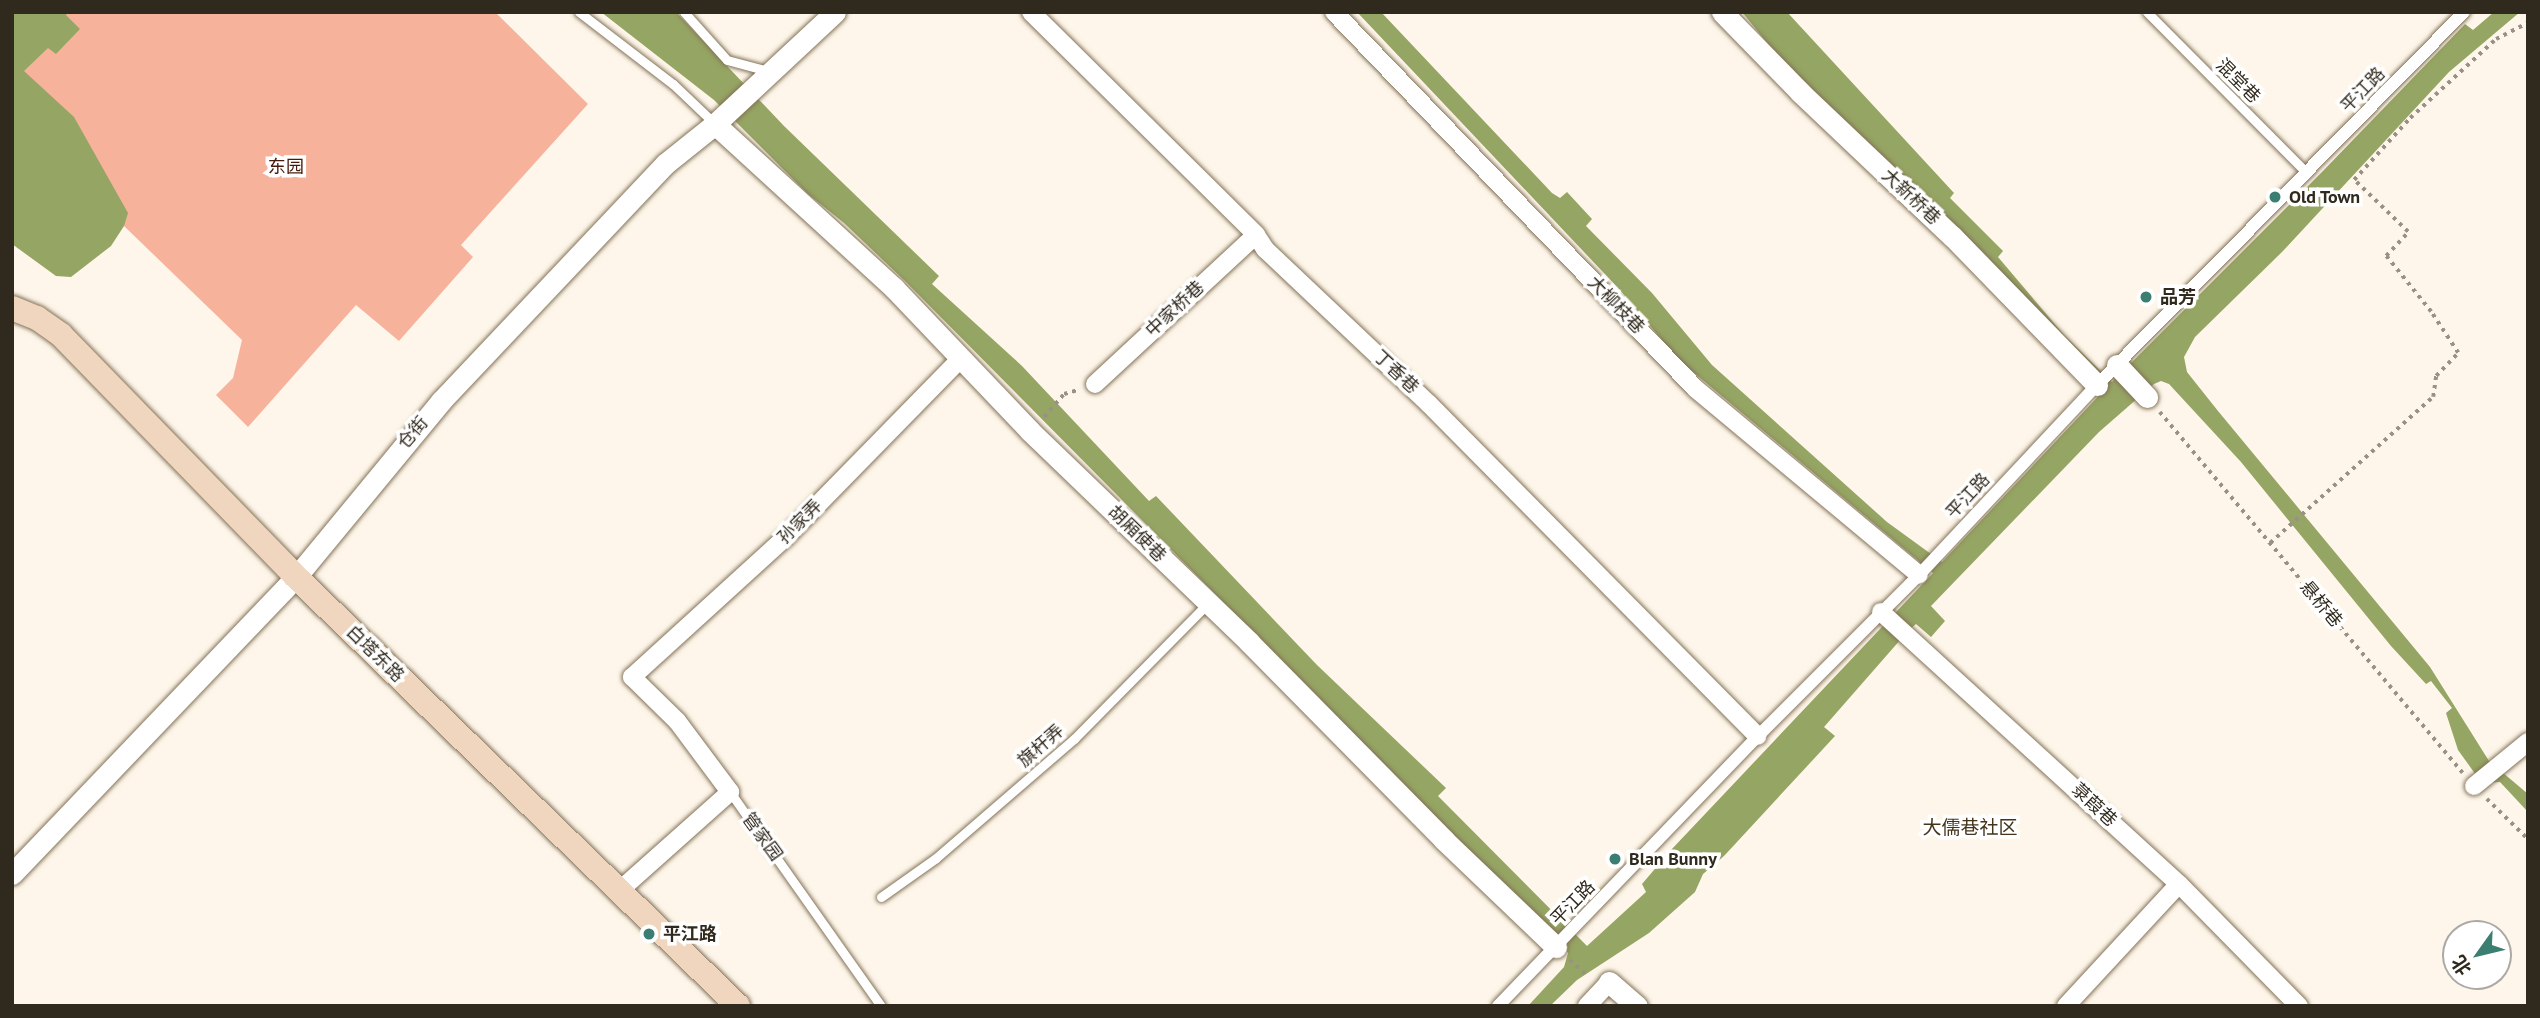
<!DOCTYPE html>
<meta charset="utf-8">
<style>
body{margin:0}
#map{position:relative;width:2540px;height:1018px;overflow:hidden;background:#fef6ea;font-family:"PT Sans","Noto Sans SC",sans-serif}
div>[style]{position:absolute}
.green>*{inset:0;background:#f7b29b}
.water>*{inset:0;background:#95a563}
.path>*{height:3.5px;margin-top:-1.75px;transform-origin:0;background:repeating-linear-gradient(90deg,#999185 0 3.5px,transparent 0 8.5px)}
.roads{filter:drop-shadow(0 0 2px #837257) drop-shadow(0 0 2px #837257)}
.service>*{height:9px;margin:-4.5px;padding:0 4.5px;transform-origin:4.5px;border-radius:4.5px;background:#fff}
.pedestrian>*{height:12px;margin:-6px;padding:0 6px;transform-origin:6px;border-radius:6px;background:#fff}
.minor>*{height:18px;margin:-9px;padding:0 9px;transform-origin:9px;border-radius:9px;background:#fff}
.tertiary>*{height:21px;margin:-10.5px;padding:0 10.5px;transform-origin:10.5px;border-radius:10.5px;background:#fff}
.secondary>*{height:24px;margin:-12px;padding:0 12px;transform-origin:12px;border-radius:12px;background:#f0d6be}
.dots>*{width:19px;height:19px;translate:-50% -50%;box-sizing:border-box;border:4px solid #fff;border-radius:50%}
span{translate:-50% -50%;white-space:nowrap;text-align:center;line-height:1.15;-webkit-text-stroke:7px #fff;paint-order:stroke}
.street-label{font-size:18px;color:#30291d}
.park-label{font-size:18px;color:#471a0b}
.poi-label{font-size:18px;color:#30291d;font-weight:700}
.left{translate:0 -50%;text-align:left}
.neighbourhood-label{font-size:19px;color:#43341a}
.frame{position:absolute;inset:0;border:14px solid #30291d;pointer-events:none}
.north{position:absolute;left:2442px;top:920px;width:70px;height:70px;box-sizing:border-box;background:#fff;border:2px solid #aca9a5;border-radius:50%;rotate:236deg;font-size:19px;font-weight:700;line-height:28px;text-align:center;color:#30291d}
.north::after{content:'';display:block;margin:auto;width:24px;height:32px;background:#3b7f73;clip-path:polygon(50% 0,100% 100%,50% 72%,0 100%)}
</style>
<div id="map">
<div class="green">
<i style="clip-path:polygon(12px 12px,495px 12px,588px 104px,461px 245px,473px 257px,399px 341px,356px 305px,248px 427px,216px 395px,233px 378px,242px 340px,124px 226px,12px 218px)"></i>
</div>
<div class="water">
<i style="clip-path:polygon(12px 12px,68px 12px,66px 15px,80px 29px,56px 54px,48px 48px,24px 71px,74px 117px,128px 213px,124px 226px,111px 246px,71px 277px,56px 276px,12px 244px)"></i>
<i style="clip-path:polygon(601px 12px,676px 12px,784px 126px,939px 276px,932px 284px,1022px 366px,1149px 501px,1156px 496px,1317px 665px,1446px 788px,1438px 796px,1587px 946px,1646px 892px,1642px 884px,1671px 850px,1933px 573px,1680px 361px,1619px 289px,1357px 12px,1381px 12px,1552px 193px,1560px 198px,1567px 192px,1592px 219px,1586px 226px,1652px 293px,1712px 365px,1887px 522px,1942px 562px,2107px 387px,1787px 67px,1742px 12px,1787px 12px,1954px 193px,1950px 198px,2003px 251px,1998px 257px,2064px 335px,2112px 382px,2322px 172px,2465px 24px,2473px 30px,2494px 12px,2520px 12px,2449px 72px,2283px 251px,2195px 337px,2184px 357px,2187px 372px,2218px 411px,2430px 667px,2489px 761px,2528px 794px,2528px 812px,2500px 782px,2485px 783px,2476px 775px,2458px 750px,2446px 713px,2452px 708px,2431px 681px,2426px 684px,2391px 646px,2241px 462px,2169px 384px,2161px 381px,2154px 384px,2099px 432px,1931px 606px,1945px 621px,1931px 637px,1916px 624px,1908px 631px,1824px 727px,1835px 736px,1724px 856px,1703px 874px,1695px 892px,1649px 933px,1577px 980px,1550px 1006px,1528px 1006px,1564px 967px,1568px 953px,1562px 944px,904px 280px,844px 223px,808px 194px,714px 100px)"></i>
</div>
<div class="path">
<i style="left:2160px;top:412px;width:471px;rotate:50deg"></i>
<i style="left:1044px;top:417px;width:30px;rotate:-49deg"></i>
<i style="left:1064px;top:394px;width:15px;rotate:-16deg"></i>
<i style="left:2270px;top:543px;width:219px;rotate:-41.9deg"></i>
<i style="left:2433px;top:397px;width:21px;rotate:-82deg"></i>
<i style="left:2436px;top:376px;width:32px;rotate:-46deg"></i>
<i style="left:2458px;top:353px;width:49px;rotate:-123.4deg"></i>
<i style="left:2431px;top:312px;width:72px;rotate:-128.8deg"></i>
<i style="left:2386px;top:256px;width:33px;rotate:-47deg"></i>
<i style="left:2408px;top:232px;width:75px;rotate:-136.1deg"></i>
<i style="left:2354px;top:180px;width:84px;rotate:-47.9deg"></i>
<i style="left:2410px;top:118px;width:117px;rotate:-42.6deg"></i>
<i style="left:2496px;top:39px;width:36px;rotate:-27deg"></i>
<i style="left:2487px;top:799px;width:57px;rotate:44.3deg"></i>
<i style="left:1570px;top:960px;width:24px;rotate:42deg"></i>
</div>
<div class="roads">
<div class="service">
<i style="left:579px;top:12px;width:118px;rotate:37.5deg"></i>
<i style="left:673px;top:84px;width:58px;rotate:43.6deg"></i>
<i style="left:684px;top:12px;width:64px;rotate:48.1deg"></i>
<i style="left:727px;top:60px;width:42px;rotate:15deg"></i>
<i style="left:2147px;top:12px;width:227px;rotate:45.2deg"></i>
<i style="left:730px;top:792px;width:262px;rotate:54.8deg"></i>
<i style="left:881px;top:897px;width:67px;rotate:-35.3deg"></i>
<i style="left:936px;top:858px;width:182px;rotate:-40.8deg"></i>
<i style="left:1074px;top:739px;width:190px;rotate:-45.4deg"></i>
</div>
<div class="pedestrian">
<i style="left:1498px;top:1006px;width:375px;rotate:-46.1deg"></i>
<i style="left:1758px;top:736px;width:228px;rotate:-45deg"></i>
<i style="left:1919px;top:575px;width:260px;rotate:-46.9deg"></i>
<i style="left:2097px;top:385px;width:523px;rotate:-45.46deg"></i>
</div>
<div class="minor">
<i style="left:1031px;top:12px;width:317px;rotate:44.7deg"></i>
<i style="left:1256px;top:235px;width:17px;rotate:57deg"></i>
<i style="left:1265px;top:249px;width:226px;rotate:43.4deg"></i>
<i style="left:1429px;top:404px;width:467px;rotate:45.3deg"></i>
<i style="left:1334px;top:12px;width:523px;rotate:46.16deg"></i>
<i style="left:1696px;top:389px;width:290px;rotate:39.8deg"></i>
<i style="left:1095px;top:384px;width:219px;rotate:-42.8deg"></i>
<i style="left:1881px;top:612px;width:403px;rotate:42.4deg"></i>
<i style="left:2179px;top:884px;width:171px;rotate:45.5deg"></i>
<i style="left:2474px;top:786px;width:70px;rotate:-39.2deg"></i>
<i style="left:619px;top:891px;width:149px;rotate:-41.7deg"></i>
<i style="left:730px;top:792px;width:89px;rotate:-126.7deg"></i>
<i style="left:677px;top:721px;width:63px;rotate:-135.6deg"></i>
<i style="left:632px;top:677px;width:207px;rotate:-42.3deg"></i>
<i style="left:785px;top:538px;width:252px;rotate:-45.6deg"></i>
<i style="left:1587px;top:1006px;width:33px;rotate:-47deg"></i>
<i style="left:2066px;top:1006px;width:166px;rotate:-47.2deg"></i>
</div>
<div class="tertiary">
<i style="left:1722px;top:12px;width:112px;rotate:45.7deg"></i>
<i style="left:1800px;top:92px;width:209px;rotate:43.5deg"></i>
<i style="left:1952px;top:236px;width:208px;rotate:45.8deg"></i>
<i style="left:715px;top:124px;width:243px;rotate:42.5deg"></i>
<i style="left:894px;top:288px;width:197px;rotate:46.4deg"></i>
<i style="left:1030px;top:431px;width:304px;rotate:43.9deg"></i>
<i style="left:1249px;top:642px;width:278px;rotate:45.4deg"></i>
<i style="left:1444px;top:840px;width:155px;rotate:43.7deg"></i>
<i style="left:2117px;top:365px;width:44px;rotate:46.8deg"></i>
<i style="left:12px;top:874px;width:411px;rotate:-46.3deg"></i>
<i style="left:296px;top:577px;width:228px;rotate:-50.5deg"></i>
<i style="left:441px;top:401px;width:326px;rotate:-46.6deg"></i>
<i style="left:665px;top:164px;width:64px;rotate:-38.7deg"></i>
<i style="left:715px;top:124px;width:164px;rotate:-43deg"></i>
<i style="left:1609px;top:982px;width:37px;rotate:41deg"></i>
</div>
<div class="secondary">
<i style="left:12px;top:308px;width:27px;rotate:22deg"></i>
<i style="left:37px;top:318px;width:29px;rotate:35deg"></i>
<i style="left:61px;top:335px;width:337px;rotate:45.8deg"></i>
<i style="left:296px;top:577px;width:616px;rotate:44.14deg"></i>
</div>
</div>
<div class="dots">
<i style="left:2275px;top:197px;background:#3b7f73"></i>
<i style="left:2146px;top:297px;background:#3b7f73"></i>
<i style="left:1615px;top:859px;background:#3b7f73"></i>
<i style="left:649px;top:934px;background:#3b7f73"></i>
</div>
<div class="street-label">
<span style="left:2238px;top:81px;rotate:45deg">混堂巷</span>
<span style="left:2363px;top:90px;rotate:-46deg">平江路</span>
<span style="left:1911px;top:197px;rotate:43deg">大新桥巷</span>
<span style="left:1616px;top:305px;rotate:46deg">大柳枝巷</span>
<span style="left:1175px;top:309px;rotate:-43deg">中家桥巷</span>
<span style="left:1396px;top:372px;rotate:43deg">丁香巷</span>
<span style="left:413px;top:433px;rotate:-49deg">仓街</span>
<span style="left:1968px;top:496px;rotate:-47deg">平江路</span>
<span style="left:800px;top:522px;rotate:-45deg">孙家弄</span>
<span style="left:1137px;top:534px;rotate:44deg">胡厢使巷</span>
<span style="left:2321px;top:604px;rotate:50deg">悬桥巷</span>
<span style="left:375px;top:654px;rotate:44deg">白塔东路</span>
<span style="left:1041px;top:746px;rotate:-41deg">旗杆弄</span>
<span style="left:2094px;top:805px;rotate:43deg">菉葭巷</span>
<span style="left:762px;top:837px;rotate:54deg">管家园</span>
<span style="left:1573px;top:903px;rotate:-46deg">平江路</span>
</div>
<div class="park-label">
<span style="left:286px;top:167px">东园</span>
</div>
<div class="poi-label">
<span class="left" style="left:2289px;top:197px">Old Town</span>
<span class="left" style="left:2160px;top:297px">品芳</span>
<span class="left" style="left:1629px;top:859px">Blan Bunny</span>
<span class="left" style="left:663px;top:934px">平江路</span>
</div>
<div class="neighbourhood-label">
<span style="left:1970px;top:828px">大儒巷社区</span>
</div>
<div class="frame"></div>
<div class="north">北</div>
</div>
